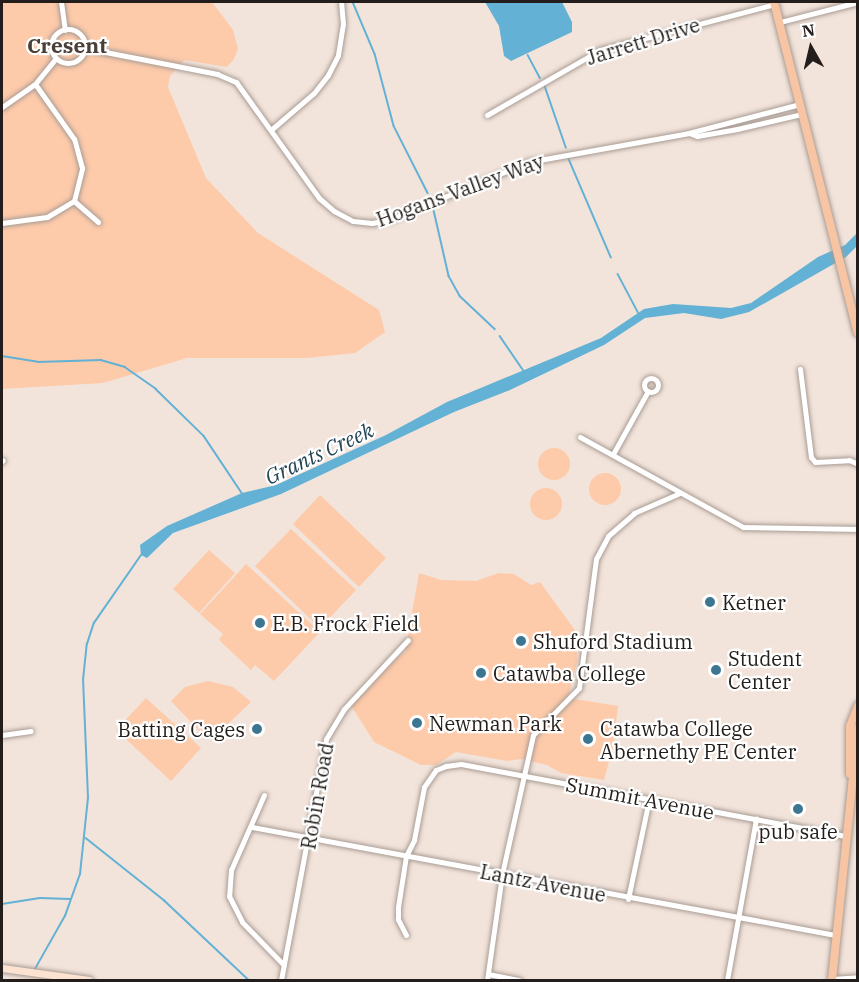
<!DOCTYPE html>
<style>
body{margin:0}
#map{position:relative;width:859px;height:982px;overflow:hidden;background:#f2e4db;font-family:"IBM Plex Serif",serif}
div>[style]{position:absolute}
.green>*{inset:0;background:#fdcaaa}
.round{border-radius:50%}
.water>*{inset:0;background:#63b1d5}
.stream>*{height:1.5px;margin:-0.75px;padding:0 0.75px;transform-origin:0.75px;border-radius:0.75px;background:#63b1d5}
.roads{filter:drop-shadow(0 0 2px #a99c94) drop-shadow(0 0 2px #a99c94)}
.minor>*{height:5px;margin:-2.5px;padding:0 2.5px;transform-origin:2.5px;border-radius:2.5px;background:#fff}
.minor>.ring{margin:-2.5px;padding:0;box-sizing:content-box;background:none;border:5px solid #fff;border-radius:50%}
.secondary>*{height:7px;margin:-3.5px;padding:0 3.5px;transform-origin:3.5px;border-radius:3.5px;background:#fbe2d1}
.primary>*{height:8px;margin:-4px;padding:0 4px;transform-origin:4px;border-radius:4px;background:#f7c5a3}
.dots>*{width:16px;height:16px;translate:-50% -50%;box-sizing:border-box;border:3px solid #fff;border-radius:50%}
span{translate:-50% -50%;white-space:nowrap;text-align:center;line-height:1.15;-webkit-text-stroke:4.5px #fff;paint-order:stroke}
.street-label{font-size:20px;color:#231e1b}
.poi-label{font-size:20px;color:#231e1b}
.left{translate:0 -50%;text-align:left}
.right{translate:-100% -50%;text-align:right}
.neighbourhood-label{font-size:21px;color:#4a3f38;font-weight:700}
.water-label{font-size:21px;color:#204353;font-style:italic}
.frame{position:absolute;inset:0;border:3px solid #231e1b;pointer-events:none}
.north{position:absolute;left:781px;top:18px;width:60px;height:60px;-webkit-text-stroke:4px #fff;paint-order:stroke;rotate:352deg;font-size:16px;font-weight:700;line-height:24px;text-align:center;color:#231e1b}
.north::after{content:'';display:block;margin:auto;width:21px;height:27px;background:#231e1b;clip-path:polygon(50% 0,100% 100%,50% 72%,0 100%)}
</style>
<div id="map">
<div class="green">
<i style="clip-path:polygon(2px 2px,212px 2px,233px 30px,238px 49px,234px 59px,227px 67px,184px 60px,170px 76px,168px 87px,206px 178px,258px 233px,379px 310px,385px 332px,355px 353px,307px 358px,187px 358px,103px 383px,2px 389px)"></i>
<i class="round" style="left:538px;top:448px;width:32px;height:32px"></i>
<i class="round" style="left:589px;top:473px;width:32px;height:32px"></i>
<i class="round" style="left:530px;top:488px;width:32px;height:32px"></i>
<i style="clip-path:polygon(320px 495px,386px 558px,359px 587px,293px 524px)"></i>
<i style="clip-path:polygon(291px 529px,356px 590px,320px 628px,255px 566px)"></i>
<i style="clip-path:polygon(209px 550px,235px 573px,199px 613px,173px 589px)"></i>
<i style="clip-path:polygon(246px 564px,320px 632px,274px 681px,255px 665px,251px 670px,219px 640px,223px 634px,200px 614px)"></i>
<i style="clip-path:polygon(419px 573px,441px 580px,476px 581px,499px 573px,514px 574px,531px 585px,540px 582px,577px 633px,577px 662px,568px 698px,618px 706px,613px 747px,604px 780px,561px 773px,547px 765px,522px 759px,507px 761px,456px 752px,436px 765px,421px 765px,374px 742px,350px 704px,375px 673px,405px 652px)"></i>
<i style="clip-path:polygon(208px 681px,233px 687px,251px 702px,212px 739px,207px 739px,171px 701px,185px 687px)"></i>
<i style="clip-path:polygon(146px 698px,201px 748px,171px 781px,116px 730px)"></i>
</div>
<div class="water">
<i style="clip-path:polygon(485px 2px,562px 2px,572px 22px,572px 32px,511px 61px,504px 56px,499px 26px)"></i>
<i style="clip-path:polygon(857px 233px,857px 246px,846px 257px,749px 312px,721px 319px,684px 313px,645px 318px,604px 345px,510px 390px,454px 412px,281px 494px,173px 533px,147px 558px,141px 555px,140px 545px,167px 526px,242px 493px,276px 485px,386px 435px,447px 402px,601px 338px,644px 309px,673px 304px,731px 308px,751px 303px,818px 257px,845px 245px)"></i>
</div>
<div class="stream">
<i style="left:353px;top:2px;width:56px;rotate:67.1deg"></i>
<i style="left:375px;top:54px;width:74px;rotate:75.2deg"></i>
<i style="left:394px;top:126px;width:75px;rotate:63.1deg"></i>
<i style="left:528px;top:55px;width:26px;rotate:62deg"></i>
<i style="left:545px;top:86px;width:65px;rotate:71deg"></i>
<i style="left:569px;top:159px;width:107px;rotate:66.8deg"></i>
<i style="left:433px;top:206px;width:72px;rotate:77.1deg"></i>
<i style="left:449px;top:276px;width:23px;rotate:61deg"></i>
<i style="left:460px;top:296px;width:48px;rotate:43.3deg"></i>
<i style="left:618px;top:274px;width:43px;rotate:62.2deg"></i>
<i style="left:500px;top:336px;width:42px;rotate:55.6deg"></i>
<i style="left:2px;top:356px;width:36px;rotate:9deg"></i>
<i style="left:38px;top:362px;width:63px;rotate:-1.8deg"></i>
<i style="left:101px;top:360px;width:25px;rotate:16deg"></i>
<i style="left:125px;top:367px;width:38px;rotate:35deg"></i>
<i style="left:156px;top:389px;width:67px;rotate:44.4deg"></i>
<i style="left:204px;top:436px;width:69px;rotate:56.3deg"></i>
<i style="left:86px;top:838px;width:100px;rotate:38.5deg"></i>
<i style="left:164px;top:900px;width:117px;rotate:43.3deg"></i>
<i style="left:2px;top:904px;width:38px;rotate:-9deg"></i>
<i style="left:40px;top:898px;width:30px;rotate:2deg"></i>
<i style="left:35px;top:969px;width:61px;rotate:-60.5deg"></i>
<i style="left:65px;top:916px;width:45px;rotate:-70.3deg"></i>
<i style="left:80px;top:874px;width:76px;rotate:-84deg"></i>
<i style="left:88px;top:798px;width:118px;rotate:-92.4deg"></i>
<i style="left:83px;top:680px;width:36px;rotate:-84deg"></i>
<i style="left:87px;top:644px;width:22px;rotate:-72deg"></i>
<i style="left:94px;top:623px;width:83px;rotate:-55.3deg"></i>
</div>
<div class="roads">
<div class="minor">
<i style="left:61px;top:2px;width:28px;rotate:82deg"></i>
<i style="left:780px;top:22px;width:81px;rotate:-14.4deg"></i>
<i class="ring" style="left:51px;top:29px;width:29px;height:29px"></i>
<i style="left:85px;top:48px;width:135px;rotate:11.1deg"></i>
<i style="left:217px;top:74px;width:21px;rotate:23deg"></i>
<i style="left:236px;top:82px;width:143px;rotate:54.4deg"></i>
<i style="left:319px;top:198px;width:20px;rotate:41deg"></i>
<i style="left:334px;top:211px;width:21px;rotate:28deg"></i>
<i style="left:353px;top:221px;width:19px;rotate:6deg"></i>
<i style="left:372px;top:223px;width:20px;rotate:-11deg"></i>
<i style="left:392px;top:219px;width:147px;rotate:-22.7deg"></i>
<i style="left:528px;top:162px;width:164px;rotate:-10.2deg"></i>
<i style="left:800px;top:104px;width:115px;rotate:165.4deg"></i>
<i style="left:689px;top:133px;width:9px;rotate:21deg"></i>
<i style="left:697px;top:136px;width:41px;rotate:-9.9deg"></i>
<i style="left:737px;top:129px;width:67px;rotate:-13deg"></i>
<i style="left:2px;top:107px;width:40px;rotate:-34.9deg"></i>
<i style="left:35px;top:84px;width:33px;rotate:-51deg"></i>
<i style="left:487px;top:115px;width:130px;rotate:-29.9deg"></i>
<i style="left:600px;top:50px;width:181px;rotate:-14.7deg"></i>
<i style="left:272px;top:129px;width:55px;rotate:-40.6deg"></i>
<i style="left:314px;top:93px;width:23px;rotate:-52deg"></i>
<i style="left:328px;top:75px;width:22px;rotate:-63deg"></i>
<i style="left:338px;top:55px;width:31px;rotate:-81deg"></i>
<i style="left:343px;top:24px;width:22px;rotate:-95deg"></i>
<i style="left:74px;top:201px;width:32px;rotate:41deg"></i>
<i style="left:2px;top:223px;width:45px;rotate:-7.6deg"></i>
<i style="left:47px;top:217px;width:31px;rotate:-31deg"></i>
<i style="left:74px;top:201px;width:34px;rotate:-76deg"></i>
<i style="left:82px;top:168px;width:30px;rotate:-105deg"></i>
<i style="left:74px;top:139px;width:67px;rotate:-125.3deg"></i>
<i style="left:800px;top:369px;width:89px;rotate:82.9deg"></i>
<i style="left:811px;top:457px;width:6px;rotate:51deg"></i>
<i style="left:815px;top:462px;width:34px;rotate:-3deg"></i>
<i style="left:849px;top:460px;width:10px;rotate:24deg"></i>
<i class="ring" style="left:644px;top:378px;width:9px;height:9px"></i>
<i style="left:580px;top:437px;width:186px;rotate:28.9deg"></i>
<i style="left:743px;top:527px;width:115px;rotate:1deg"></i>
<i style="left:613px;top:454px;width:72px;rotate:-60.9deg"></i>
<i style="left:2px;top:461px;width:1px;rotate:-45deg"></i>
<i style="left:2px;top:735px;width:29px;rotate:-8deg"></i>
<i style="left:264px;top:795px;width:82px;rotate:113.7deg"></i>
<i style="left:231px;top:870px;width:26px;rotate:94deg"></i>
<i style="left:229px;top:896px;width:29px;rotate:63deg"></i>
<i style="left:242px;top:922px;width:60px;rotate:45.7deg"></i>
<i style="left:252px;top:827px;width:593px;rotate:10.49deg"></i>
<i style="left:628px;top:899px;width:102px;rotate:-78.1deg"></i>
<i style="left:406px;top:935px;width:18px;rotate:-117deg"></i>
<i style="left:398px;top:919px;width:12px;rotate:-90deg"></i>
<i style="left:398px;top:907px;width:52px;rotate:-81.1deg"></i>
<i style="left:406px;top:856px;width:18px;rotate:-63deg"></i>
<i style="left:414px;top:840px;width:54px;rotate:-79.3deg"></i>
<i style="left:424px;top:787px;width:21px;rotate:-55deg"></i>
<i style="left:436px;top:770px;width:11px;rotate:-22deg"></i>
<i style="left:446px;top:766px;width:15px;rotate:-8deg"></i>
<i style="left:461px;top:764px;width:391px;rotate:10.6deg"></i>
<i style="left:488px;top:974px;width:32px;rotate:11deg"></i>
<i style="left:832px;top:979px;width:26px;rotate:-4deg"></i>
<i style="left:281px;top:980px;width:245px;rotate:-79.4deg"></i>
<i style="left:326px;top:739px;width:35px;rotate:-59deg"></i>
<i style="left:344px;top:709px;width:94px;rotate:-47.2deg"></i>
<i style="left:487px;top:980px;width:107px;rotate:-81.9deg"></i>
<i style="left:502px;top:874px;width:142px;rotate:-77.4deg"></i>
<i style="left:533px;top:735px;width:66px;rotate:-45.6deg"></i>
<i style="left:579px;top:688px;width:130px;rotate:-82.5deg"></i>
<i style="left:596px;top:559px;width:26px;rotate:-62deg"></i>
<i style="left:608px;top:536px;width:35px;rotate:-41deg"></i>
<i style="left:634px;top:513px;width:50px;rotate:-23.5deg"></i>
<i style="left:727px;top:980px;width:164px;rotate:-79.8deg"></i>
</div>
<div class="secondary">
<i style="left:2px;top:968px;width:88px;rotate:7.9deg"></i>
</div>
<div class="primary">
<i style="left:774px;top:2px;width:341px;rotate:75.8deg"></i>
<i style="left:850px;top:774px;width:48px;rotate:-90deg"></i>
<i style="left:850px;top:726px;width:22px;rotate:-68deg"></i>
<i style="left:832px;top:980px;width:254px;rotate:-84.1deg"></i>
</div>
</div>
<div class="dots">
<i style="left:710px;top:602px;background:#3d7690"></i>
<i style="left:260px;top:623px;background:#3d7690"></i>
<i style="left:521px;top:641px;background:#3d7690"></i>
<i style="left:716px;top:670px;background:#3d7690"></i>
<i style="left:481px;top:673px;background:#3d7690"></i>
<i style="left:417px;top:723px;background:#3d7690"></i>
<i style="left:257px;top:729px;background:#3d7690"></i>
<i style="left:588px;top:739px;background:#3d7690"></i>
<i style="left:798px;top:809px;background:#3d7690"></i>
</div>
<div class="street-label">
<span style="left:643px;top:41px;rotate:-17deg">Jarrett Drive</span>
<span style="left:460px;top:190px;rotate:-20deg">Hogans Valley Way</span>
<span style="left:317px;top:796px;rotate:-80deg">Robin Road</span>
<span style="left:640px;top:798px;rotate:11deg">Summit Avenue</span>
<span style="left:543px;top:883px;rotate:11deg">Lantz Avenue</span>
</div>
<div class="poi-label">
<span class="left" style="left:722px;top:602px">Ketner</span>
<span class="left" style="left:272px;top:623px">E.B. Frock Field</span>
<span class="left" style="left:533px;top:641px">Shuford Stadium</span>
<span class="left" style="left:728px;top:670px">Student<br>Center</span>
<span class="left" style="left:493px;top:673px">Catawba College</span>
<span class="left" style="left:429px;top:723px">Newman Park</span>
<span class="left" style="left:600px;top:740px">Catawba College<br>Abernethy PE Center</span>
<span class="right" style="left:245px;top:729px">Batting Cages</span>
<span style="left:798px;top:831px">pub safe</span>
</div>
<div class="neighbourhood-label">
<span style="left:67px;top:45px">Cresent</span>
</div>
<div class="water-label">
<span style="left:319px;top:453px;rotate:-25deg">Grants Creek</span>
</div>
<div class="frame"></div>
<div class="north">N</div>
</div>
